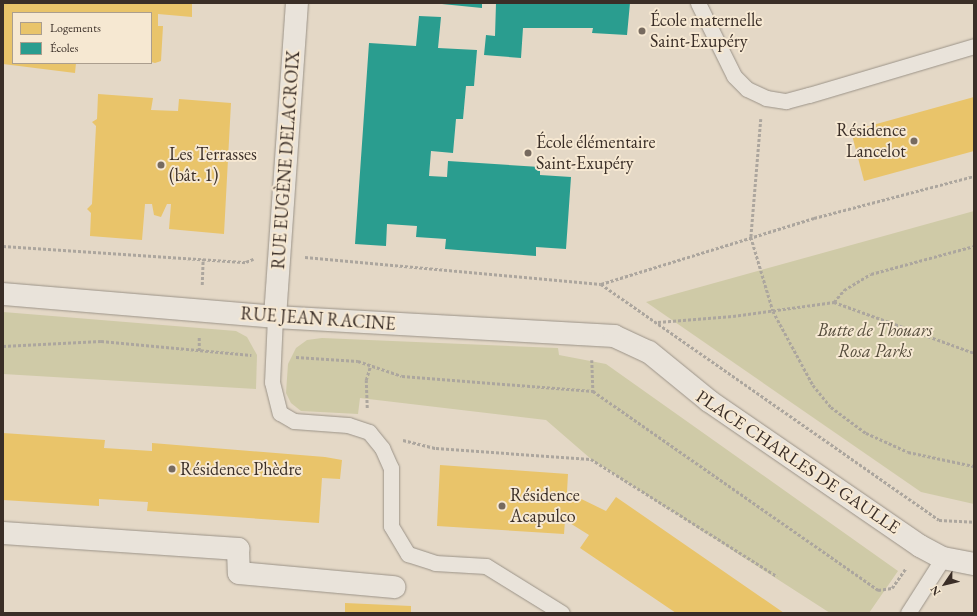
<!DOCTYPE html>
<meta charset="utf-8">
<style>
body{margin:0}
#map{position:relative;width:977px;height:616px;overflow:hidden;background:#e4d8c6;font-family:"EB Garamond",serif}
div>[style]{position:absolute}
.green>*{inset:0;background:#cfcaa7}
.homes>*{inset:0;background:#e9c46a}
.schools>*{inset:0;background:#2a9d8f}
.path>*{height:2.5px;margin-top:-1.25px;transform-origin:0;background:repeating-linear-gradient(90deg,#aca69e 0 3px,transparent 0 5px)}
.roads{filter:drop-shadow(0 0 1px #9b9388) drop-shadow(0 0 1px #9b9388)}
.lane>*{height:15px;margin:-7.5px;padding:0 7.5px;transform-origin:7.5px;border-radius:7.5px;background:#e9e3da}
.street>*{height:22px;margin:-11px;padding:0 11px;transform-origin:11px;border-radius:11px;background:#e9e3da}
.secondary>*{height:22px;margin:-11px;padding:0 11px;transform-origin:11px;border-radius:11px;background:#e9e3da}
.dots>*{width:11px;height:11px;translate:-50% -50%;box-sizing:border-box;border:2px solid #f6e8d2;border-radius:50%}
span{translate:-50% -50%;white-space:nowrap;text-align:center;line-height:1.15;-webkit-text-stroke:4px #f6e8d2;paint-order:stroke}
.poi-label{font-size:18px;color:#3a2e27}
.left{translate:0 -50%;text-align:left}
.right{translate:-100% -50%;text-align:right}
.street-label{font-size:18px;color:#3a2e27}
.park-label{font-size:18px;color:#544b3b;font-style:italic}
.frame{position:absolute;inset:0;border:4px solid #3a2e27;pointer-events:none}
.legend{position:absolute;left:12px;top:12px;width:140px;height:52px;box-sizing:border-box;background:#f6e8d2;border:1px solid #ab9e8e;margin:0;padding:5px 7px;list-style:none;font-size:12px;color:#3a2e27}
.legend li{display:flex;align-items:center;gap:8px;height:20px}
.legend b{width:20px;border:1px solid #ab9e8e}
.north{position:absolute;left:925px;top:564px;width:40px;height:40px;-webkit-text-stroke:3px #f6e8d2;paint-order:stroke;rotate:235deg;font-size:11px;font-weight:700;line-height:16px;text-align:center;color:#3a2e27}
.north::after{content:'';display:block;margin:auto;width:14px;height:18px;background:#3a2e27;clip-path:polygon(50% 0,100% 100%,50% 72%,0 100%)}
</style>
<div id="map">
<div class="green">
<i style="clip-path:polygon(974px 211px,974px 504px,921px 492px,646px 302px)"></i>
<i style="clip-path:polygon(3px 312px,236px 331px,247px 337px,257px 355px,256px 389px,3px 374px)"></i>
<i style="clip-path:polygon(322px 338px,558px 348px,559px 355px,606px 364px,898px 571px,869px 613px,830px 613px,591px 459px,546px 420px,360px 398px,358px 414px,301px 411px,291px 403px,286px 393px,288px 364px,296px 348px,307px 340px)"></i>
</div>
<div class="homes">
<i style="clip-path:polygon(3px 3px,192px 3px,192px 17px,158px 14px,158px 26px,163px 26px,161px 61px,155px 63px,151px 62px,151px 13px,13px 13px,13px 63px,76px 63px,75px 73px,3px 64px)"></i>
<i style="clip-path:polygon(98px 94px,153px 98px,151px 110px,178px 111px,179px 99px,231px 103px,224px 234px,169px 229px,171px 204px,167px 204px,161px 217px,154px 215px,152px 204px,145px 204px,142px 240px,90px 236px,91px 213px,87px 209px,92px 204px,96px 126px,92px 122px,97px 119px)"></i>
<i style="clip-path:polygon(974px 97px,974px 151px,864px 181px,851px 131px)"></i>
<i style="clip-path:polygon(3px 433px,105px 440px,104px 448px,152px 451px,152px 443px,325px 457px,342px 460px,340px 479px,322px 478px,319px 523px,147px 511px,148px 502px,99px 499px,99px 506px,3px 500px)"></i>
<i style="clip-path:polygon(440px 465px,568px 474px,567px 492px,606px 511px,616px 497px,784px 613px,676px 613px,580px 548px,589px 535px,565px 520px,564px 534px,437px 526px)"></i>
<i style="clip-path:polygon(345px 603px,411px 606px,411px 613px,345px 613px)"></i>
</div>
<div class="schools">
<i style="clip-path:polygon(432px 3px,482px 3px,482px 8px)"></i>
<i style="clip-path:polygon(496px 3px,630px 3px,627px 35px,592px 33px,593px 28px,523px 28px,521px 58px,484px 55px,486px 35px,495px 36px)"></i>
<i style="clip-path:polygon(419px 16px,441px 17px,438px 48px,477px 50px,474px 86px,466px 86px,463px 119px,456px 119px,453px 153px,431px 151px,429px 176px,447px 177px,448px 161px,540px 167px,540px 175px,571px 177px,566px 249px,536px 247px,536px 256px,445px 249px,446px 239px,416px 237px,417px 226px,387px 224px,386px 246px,355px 244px,369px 43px,416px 46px)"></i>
</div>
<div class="path">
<i style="left:761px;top:119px;width:118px;rotate:94.8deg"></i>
<i style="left:751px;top:237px;width:77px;rotate:73.4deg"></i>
<i style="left:773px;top:311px;width:84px;rotate:61.6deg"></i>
<i style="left:813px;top:385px;width:28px;rotate:51deg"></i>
<i style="left:831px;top:407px;width:44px;rotate:36.6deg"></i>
<i style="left:866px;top:433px;width:46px;rotate:24.3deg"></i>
<i style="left:908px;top:452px;width:67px;rotate:12deg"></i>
<i style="left:3px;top:246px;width:244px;rotate:3.8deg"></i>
<i style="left:246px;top:262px;width:8px;rotate:-23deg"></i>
<i style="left:305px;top:257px;width:297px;rotate:5.2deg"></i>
<i style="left:601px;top:284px;width:412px;rotate:34.9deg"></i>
<i style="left:939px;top:520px;width:35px;rotate:3deg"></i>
<i style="left:601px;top:284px;width:223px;rotate:-17.2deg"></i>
<i style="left:814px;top:218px;width:165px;rotate:-14.7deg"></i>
<i style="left:202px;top:285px;width:26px;rotate:-88deg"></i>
<i style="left:834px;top:302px;width:149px;rotate:20deg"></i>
<i style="left:658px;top:322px;width:75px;rotate:-4.6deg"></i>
<i style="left:733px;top:316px;width:102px;rotate:-7.9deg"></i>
<i style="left:834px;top:302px;width:16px;rotate:-50deg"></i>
<i style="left:844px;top:290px;width:31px;rotate:-31deg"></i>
<i style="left:871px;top:274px;width:107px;rotate:-15.2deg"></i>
<i style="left:3px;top:346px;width:98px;rotate:-2.9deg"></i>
<i style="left:101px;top:341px;width:151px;rotate:5.3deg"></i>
<i style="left:199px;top:351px;width:15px;rotate:-90deg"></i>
<i style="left:296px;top:357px;width:62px;rotate:3.7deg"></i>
<i style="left:358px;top:361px;width:46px;rotate:18.8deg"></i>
<i style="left:402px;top:376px;width:192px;rotate:4.5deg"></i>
<i style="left:593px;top:391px;width:348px;rotate:34.9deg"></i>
<i style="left:878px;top:590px;width:14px;rotate:-8deg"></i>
<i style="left:892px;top:588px;width:24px;rotate:-55deg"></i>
<i style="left:592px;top:360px;width:31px;rotate:88deg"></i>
<i style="left:367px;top:408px;width:28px;rotate:-92deg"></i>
<i style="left:366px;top:380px;width:14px;rotate:-73deg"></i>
<i style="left:403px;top:440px;width:34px;rotate:14deg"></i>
<i style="left:436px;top:448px;width:155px;rotate:4.1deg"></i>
<i style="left:591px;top:459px;width:220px;rotate:32.2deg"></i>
</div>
<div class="roads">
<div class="lane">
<i style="left:698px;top:3px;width:81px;rotate:63.7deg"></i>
<i style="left:734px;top:76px;width:18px;rotate:45deg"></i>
<i style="left:747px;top:89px;width:21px;rotate:25deg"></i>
<i style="left:766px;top:98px;width:20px;rotate:9deg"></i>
<i style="left:786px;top:101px;width:24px;rotate:-15deg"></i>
<i style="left:809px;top:95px;width:172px;rotate:-16.5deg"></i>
<i style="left:275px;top:317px;width:65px;rotate:92.6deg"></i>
<i style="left:272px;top:382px;width:32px;rotate:76deg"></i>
<i style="left:280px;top:413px;width:16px;rotate:30deg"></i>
<i style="left:294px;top:421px;width:54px;rotate:4.2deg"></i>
<i style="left:348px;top:425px;width:22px;rotate:18deg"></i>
<i style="left:369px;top:432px;width:21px;rotate:51deg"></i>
<i style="left:382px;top:448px;width:22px;rotate:66deg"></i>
<i style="left:391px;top:468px;width:58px;rotate:90deg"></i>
<i style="left:391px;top:526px;width:33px;rotate:59deg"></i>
<i style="left:408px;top:554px;width:28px;rotate:18deg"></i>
<i style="left:435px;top:563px;width:51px;rotate:3.4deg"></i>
<i style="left:486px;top:566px;width:89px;rotate:31.7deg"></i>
<i style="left:908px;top:613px;width:65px;rotate:-57.5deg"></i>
</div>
<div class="street">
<i style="left:275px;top:317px;width:315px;rotate:-86deg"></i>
<i style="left:3px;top:533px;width:236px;rotate:3.9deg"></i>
<i style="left:238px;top:549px;width:24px;rotate:88deg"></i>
<i style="left:239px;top:573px;width:156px;rotate:5.2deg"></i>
</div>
<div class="secondary">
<i style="left:3px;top:294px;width:273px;rotate:4.8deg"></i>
<i style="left:275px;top:317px;width:340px;rotate:3.2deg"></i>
<i style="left:614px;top:336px;width:38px;rotate:25deg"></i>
<i style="left:649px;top:352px;width:77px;rotate:39.2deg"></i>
<i style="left:709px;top:401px;width:256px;rotate:34.5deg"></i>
<i style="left:920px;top:546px;width:26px;rotate:28deg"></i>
<i style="left:943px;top:558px;width:32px;rotate:11deg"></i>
</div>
</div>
<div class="dots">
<i style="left:642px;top:31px;background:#766a5f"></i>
<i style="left:914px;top:141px;background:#766a5f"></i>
<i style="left:528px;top:153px;background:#766a5f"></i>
<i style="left:161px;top:165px;background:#766a5f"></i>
<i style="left:172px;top:469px;background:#766a5f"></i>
<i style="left:502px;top:506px;background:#766a5f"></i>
</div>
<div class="poi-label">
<span class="left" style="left:650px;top:31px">École maternelle<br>Saint-Exupéry</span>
<span class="right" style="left:906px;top:141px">Résidence<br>Lancelot</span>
<span class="left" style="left:536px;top:153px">École élémentaire<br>Saint-Exupéry</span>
<span class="left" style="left:169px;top:165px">Les Terrasses<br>(bât. 1)</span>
<span class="left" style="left:180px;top:469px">Résidence Phèdre</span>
<span class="left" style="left:510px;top:506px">Résidence<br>Acapulco</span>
</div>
<div class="street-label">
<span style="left:286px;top:160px;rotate:-86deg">RUE EUGÈNE DELACROIX</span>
<span style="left:318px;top:319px;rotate:4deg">RUE JEAN RACINE</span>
<span style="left:798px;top:462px;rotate:34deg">PLACE CHARLES DE GAULLE</span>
</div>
<div class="park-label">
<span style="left:875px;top:341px">Butte de Thouars<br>Rosa Parks</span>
</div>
<div class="frame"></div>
<ul class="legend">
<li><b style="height:11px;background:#e9c46a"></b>Logements</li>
<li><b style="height:11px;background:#2a9d8f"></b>Écoles</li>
</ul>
<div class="north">N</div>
</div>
